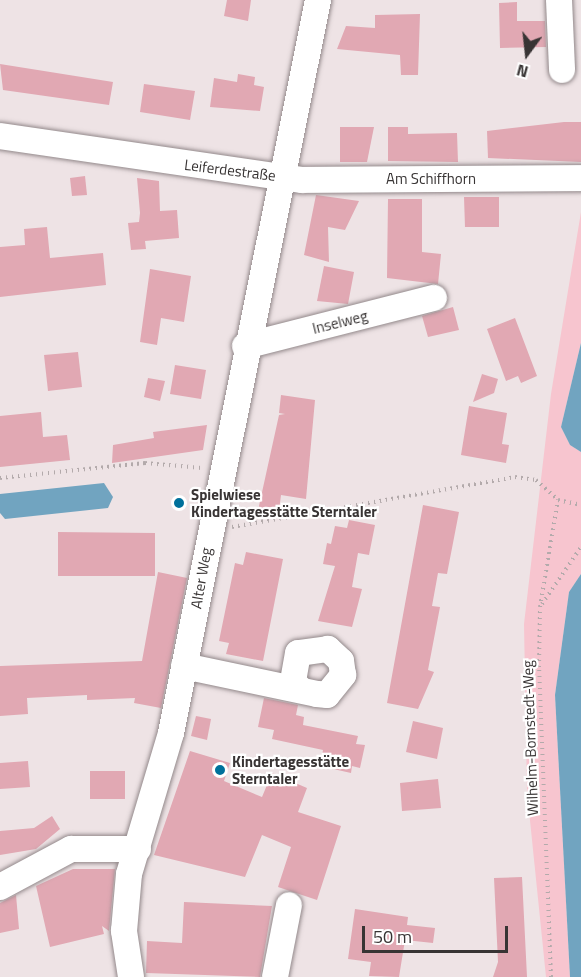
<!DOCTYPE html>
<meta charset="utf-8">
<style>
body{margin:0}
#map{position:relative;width:581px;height:977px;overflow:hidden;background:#eee3e5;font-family:"Titillium Web",sans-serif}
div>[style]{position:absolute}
.green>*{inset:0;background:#f7c5cf}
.water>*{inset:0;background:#71a4c0}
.building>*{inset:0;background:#e1a8b3}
.path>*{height:4px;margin-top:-2px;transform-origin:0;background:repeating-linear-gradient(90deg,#b3aaab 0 1.5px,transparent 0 6px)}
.roads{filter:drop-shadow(0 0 2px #93898b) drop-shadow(0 0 2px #93898b)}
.minor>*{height:26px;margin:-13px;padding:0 13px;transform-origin:13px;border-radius:13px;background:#fff}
.dots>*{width:16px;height:16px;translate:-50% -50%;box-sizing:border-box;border:3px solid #fff;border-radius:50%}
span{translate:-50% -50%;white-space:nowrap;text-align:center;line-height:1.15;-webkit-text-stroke:4.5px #fff;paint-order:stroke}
.street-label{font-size:15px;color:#383434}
.poi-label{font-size:15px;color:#383434;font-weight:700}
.left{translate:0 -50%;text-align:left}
.north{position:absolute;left:497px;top:24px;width:60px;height:60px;-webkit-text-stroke:4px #fff;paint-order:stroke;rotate:195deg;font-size:16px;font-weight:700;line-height:24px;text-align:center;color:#383434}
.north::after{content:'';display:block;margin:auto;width:21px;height:27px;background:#383434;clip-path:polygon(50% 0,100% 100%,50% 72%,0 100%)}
.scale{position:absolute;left:362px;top:926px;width:146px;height:27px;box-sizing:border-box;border:3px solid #383434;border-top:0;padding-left:8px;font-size:18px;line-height:21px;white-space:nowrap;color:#383434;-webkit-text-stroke:4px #fff;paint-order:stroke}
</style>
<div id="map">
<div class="green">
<i style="clip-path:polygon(581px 212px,581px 343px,561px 427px,570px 445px,581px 452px,581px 574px,569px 592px,555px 695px,570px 977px,546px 977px,527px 791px,524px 624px,551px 394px)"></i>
</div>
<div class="water">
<i style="clip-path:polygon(581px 343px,581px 452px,570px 445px,561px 427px)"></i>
<i style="clip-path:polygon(104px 483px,113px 497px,108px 508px,5px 519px,0 513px,0 494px)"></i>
<i style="clip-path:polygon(581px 574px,581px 977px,570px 977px,555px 695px,569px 592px)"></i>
</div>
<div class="building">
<i style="clip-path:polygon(227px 0,251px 0,248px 21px,224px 16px)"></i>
<i style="clip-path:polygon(517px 2px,517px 21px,545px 21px,546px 47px,500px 48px,499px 3px)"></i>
<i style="clip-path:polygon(420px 14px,418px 75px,401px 75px,400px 55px,337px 49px,346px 26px,375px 28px,375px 15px)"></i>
<i style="clip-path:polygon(0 64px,113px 82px,109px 105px,3px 90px)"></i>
<i style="clip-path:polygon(238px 74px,255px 77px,254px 85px,264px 87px,260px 111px,210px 107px,214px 78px,237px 82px)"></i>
<i style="clip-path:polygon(144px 84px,195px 91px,190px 120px,140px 112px)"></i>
<i style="clip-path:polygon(564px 122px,581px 122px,581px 162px,488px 158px,487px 131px)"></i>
<i style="clip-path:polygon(340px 127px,374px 127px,367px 162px,340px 162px)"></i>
<i style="clip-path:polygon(388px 127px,408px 127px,408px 134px,457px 133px,458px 162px,388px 161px)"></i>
<i style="clip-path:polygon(85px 176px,87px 195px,72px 196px,70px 178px)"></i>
<i style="clip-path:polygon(137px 178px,159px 181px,160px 211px,177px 210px,179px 238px,145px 241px,146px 249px,131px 250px,128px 223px,139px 222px,140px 213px)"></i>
<i style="clip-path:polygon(316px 195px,359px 201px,345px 230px,328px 227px,329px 262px,304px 255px)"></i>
<i style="clip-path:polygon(464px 197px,499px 197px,499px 227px,465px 227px)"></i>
<i style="clip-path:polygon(388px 199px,422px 199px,422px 252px,441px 254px,438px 284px,387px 278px)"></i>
<i style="clip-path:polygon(47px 227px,50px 258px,103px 253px,106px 285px,0 297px,0 247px,25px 245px,24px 229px)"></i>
<i style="clip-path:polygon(324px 266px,354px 272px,348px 304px,317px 301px)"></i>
<i style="clip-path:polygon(150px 269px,191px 276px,184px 322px,161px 318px,157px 345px,140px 342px)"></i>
<i style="clip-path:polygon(453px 307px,459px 330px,428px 337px,422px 316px)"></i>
<i style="clip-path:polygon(515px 318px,537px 376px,521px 383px,518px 376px,506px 381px,487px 329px)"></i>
<i style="clip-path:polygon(78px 352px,82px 387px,48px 391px,44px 355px)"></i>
<i style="clip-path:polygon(175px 365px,206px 370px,201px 399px,170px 394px)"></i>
<i style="clip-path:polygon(482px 374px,498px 379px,494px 393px,473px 402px)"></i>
<i style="clip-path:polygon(148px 378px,165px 381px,160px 401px,144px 397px)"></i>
<i style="clip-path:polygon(281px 395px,315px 400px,306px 499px,281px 495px,279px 511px,257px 515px,279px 415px,285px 414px,279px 413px)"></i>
<i style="clip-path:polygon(469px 406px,507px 413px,502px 444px,509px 445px,506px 463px,461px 455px)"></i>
<i style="clip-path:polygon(41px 412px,43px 437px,67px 435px,70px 460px,0 467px,0 416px)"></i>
<i style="clip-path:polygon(207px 425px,203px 450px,112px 463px,113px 445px,154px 438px,153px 432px)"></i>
<i style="clip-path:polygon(423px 505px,459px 512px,447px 574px,438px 573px,432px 606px,440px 607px,428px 670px,434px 672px,418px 709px,387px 703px)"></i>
<i style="clip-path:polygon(349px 520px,375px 525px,369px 555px,358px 553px,352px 587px,362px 589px,352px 627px,318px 621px,335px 566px,323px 564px,327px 543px,331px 544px,335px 526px,347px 528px)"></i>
<i style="clip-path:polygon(58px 532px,155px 533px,155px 576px,58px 576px)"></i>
<i style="clip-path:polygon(246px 552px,283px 559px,263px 661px,226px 654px,229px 643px,219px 641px,235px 563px,243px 565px)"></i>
<i style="clip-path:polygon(158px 572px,187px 578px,161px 708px,134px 703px,135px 698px,87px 700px,87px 695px,27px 698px,28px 714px,0 716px,0 666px,142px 661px)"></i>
<i style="clip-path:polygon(264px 698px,298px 705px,296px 715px,304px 717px,303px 725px,358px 736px,356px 744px,365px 745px,360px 768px,352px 766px,351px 773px,320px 766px,323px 750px,272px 739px,274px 730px,258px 727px)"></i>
<i style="clip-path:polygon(196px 716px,211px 719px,207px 740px,191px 736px)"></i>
<i style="clip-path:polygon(413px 721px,443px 728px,437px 759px,406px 752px)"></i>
<i style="clip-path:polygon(190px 751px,230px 763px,224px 781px,262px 797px,272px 773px,307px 788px,298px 812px,341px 826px,317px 900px,278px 887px,291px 847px,262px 835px,245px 877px,154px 855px)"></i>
<i style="clip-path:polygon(28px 761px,30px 787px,0 789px,0 763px)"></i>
<i style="clip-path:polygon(90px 771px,125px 771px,125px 799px,90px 799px)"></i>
<i style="clip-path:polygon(438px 779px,441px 808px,402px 811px,400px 783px)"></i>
<i style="clip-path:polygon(52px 816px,60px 829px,36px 849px,0 855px,0 831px,34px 828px)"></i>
<i style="clip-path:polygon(73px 869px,115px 869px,109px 931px,102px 926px,104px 934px,50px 947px,36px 886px)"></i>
<i style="clip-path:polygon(522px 877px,527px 977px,493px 977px,498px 962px,494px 878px)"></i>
<i style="clip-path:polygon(16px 895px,19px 929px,0 933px,0 903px)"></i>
<i style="clip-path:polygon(184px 902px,272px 906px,260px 977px,146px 973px,147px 941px,182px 943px)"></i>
<i style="clip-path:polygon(355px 909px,408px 917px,407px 925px,435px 928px,433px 943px,405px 940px,399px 977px,369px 976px,371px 962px,348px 959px)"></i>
</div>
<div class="path">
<i style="left:0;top:478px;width:146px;rotate:-5.9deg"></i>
<i style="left:145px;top:463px;width:57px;rotate:5deg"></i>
<i style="left:232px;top:527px;width:287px;rotate:-10deg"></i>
<i style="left:515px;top:477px;width:21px;rotate:8deg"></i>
<i style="left:536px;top:480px;width:30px;rotate:42deg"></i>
<i style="left:558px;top:500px;width:24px;rotate:12deg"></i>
<i style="left:542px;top:604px;width:69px;rotate:-55.6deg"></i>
<i style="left:551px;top:977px;width:310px;rotate:-92.2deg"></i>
<i style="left:539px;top:667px;width:60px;rotate:-89deg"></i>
<i style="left:540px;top:607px;width:109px;rotate:-80.5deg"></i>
</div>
<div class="roads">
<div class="minor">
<i style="left:559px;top:0;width:70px;rotate:87.5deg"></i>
<i style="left:0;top:136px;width:305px;rotate:8.3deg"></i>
<i style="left:302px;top:180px;width:279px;rotate:-0.4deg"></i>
<i style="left:245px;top:346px;width:195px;rotate:-14.3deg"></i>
<i style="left:184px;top:666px;width:136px;rotate:11.9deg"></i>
<i style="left:317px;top:694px;width:10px;rotate:6deg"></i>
<i style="left:327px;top:695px;width:26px;rotate:-51deg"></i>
<i style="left:343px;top:675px;width:14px;rotate:-98deg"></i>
<i style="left:341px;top:661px;width:18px;rotate:-137deg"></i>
<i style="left:328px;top:649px;width:30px;rotate:172deg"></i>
<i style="left:298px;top:653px;width:29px;rotate:100deg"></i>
<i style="left:293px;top:682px;width:11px;rotate:45deg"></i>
<i style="left:0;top:887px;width:81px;rotate:-28.2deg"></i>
<i style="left:71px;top:849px;width:67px"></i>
<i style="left:131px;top:977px;width:47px;rotate:-98.7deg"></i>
<i style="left:124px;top:931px;width:57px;rotate:-85deg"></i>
<i style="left:129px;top:874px;width:147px;rotate:-73.4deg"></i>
<i style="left:171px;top:733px;width:748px;rotate:-78.66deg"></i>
<i style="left:275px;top:977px;width:73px;rotate:-79deg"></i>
</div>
</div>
<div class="dots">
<i style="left:179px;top:503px;background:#00709b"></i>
<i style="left:220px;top:770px;background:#00709b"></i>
</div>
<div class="street-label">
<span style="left:230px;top:170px;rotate:7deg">Leiferdestraße</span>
<span style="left:431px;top:179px">Am Schiffhorn</span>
<span style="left:340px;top:322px;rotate:-14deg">Inselweg</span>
<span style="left:201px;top:578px;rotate:-80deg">Alter Weg</span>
<span style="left:530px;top:738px;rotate:-92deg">Wilhelm-Bornstedt-Weg</span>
</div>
<div class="poi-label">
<span class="left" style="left:191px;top:503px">Spielwiese<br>Kindertagesstätte Sterntaler</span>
<span class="left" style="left:232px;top:770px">Kindertagesstätte<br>Sterntaler</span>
</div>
<div class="north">N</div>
<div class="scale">50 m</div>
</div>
